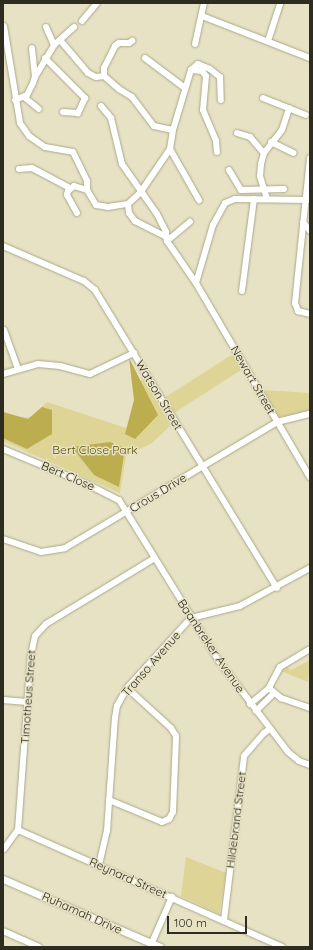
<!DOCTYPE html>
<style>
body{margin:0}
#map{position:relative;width:313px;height:950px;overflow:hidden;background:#e7e2c4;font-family:Quicksand,sans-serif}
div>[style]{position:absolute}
.green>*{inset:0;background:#ded496}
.forest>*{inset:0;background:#bcad4f}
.roads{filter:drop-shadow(0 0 1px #aba78a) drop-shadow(0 0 1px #aba78a)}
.minor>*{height:6px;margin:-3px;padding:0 3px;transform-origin:3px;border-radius:3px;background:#fff}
.tertiary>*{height:7px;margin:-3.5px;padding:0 3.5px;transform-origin:3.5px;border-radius:3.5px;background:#fff}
span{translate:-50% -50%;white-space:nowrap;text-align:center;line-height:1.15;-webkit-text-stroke:3px #e7e2c4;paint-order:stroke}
.street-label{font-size:12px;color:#2e2c21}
.park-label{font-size:12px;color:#5b5005}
.frame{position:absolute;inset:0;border:4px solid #2e2c21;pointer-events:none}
.scale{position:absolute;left:167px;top:916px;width:80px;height:18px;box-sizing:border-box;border:2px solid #2e2c21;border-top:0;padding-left:5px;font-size:12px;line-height:14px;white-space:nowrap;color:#2e2c21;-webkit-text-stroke:3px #e7e2c4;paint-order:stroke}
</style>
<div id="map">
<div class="green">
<i style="clip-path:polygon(233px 354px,241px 370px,174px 413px,164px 398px)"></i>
<i style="clip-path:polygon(142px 376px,171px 425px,152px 443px,126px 456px,120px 493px,3px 441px,3px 419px,31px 417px,47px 402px,129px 429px)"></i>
<i style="clip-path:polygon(264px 390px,310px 393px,310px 411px,278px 417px)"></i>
<i style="clip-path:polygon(310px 660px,308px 682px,281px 671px,287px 667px,291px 670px)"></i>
<i style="clip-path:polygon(186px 857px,226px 873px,219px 914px,181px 896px)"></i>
</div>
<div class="forest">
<i style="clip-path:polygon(129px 358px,158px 415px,135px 439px,125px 434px,134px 400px)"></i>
<i style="clip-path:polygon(42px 407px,52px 410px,52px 434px,27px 449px,3px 438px,3px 412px,28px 419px)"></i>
<i style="clip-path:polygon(110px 442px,125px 448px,119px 487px,94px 475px,72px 447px)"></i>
</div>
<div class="roads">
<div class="minor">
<i style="left:202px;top:16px;width:116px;rotate:21.3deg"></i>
<i style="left:82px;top:21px;width:23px;rotate:-50deg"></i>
<i style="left:4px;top:26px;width:98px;rotate:80.6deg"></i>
<i style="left:20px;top:123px;width:16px;rotate:55deg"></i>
<i style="left:29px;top:136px;width:19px;rotate:35deg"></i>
<i style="left:45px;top:147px;width:28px;rotate:10deg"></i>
<i style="left:73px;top:152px;width:32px;rotate:64deg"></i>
<i style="left:87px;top:181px;width:9px;rotate:90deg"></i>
<i style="left:87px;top:190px;width:17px;rotate:59deg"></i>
<i style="left:96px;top:205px;width:12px;rotate:9deg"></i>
<i style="left:108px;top:207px;width:20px;rotate:-9deg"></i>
<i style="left:128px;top:204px;width:16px;rotate:-43deg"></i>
<i style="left:140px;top:193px;width:53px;rotate:-55.7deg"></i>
<i style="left:170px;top:149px;width:19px;rotate:-81deg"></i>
<i style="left:46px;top:27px;width:20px;rotate:66deg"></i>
<i style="left:60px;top:40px;width:43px;rotate:49.7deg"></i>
<i style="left:88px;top:73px;width:9px;rotate:27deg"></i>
<i style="left:96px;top:77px;width:8px;rotate:-7deg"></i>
<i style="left:104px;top:76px;width:20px;rotate:41deg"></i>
<i style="left:119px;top:89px;width:15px;rotate:32deg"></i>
<i style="left:132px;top:97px;width:36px;rotate:53deg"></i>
<i style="left:154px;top:126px;width:19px;rotate:12deg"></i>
<i style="left:173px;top:130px;width:63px;rotate:-73.3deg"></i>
<i style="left:191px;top:70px;width:9px;rotate:-41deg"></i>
<i style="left:198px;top:64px;width:13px;rotate:23deg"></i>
<i style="left:210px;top:69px;width:13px;rotate:39deg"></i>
<i style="left:220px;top:77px;width:23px;rotate:88deg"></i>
<i style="left:268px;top:41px;width:40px;rotate:-72deg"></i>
<i style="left:195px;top:44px;width:42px;rotate:-77.6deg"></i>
<i style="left:45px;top:58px;width:57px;rotate:45deg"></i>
<i style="left:85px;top:98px;width:17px;rotate:115deg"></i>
<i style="left:78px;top:113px;width:15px;rotate:-176deg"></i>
<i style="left:145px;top:58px;width:50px;rotate:36.9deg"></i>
<i style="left:191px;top:70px;width:11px;rotate:5deg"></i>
<i style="left:202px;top:71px;width:6px;rotate:51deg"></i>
<i style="left:206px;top:76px;width:34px;rotate:95deg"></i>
<i style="left:203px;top:110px;width:34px;rotate:67deg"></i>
<i style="left:216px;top:141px;width:11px;rotate:85deg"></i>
<i style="left:104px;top:76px;width:8px;rotate:-90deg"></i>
<i style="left:104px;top:68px;width:25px;rotate:-63deg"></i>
<i style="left:115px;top:46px;width:5px;rotate:-37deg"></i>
<i style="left:119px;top:43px;width:10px"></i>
<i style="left:129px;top:43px;width:4px;rotate:-34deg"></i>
<i style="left:35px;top:77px;width:37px;rotate:-59deg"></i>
<i style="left:54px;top:45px;width:27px;rotate:-42deg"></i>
<i style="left:24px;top:97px;width:19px;rotate:39deg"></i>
<i style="left:263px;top:98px;width:46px;rotate:21.6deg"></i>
<i style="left:15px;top:100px;width:13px;rotate:-23deg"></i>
<i style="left:27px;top:95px;width:13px;rotate:-63deg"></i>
<i style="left:33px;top:83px;width:6px;rotate:-72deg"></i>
<i style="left:35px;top:77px;width:29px;rotate:-96deg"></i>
<i style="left:101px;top:106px;width:16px;rotate:50deg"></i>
<i style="left:111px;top:118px;width:47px;rotate:76.6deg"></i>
<i style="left:122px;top:164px;width:61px;rotate:55deg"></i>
<i style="left:157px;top:214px;width:20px;rotate:63deg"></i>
<i style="left:166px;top:232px;width:9px;rotate:84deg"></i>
<i style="left:167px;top:241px;width:51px;rotate:55.4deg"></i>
<i style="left:196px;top:283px;width:225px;rotate:59.6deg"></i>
<i style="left:237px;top:133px;width:14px;rotate:17deg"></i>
<i style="left:250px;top:137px;width:21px;rotate:49deg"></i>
<i style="left:271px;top:142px;width:25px;rotate:26deg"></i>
<i style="left:170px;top:149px;width:59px;rotate:60.4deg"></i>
<i style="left:310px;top:158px;width:146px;rotate:95.9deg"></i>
<i style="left:295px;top:303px;width:9px;rotate:69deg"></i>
<i style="left:298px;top:311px;width:12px;rotate:14deg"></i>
<i style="left:19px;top:169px;width:13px;rotate:-4deg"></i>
<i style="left:32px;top:168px;width:43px;rotate:27.8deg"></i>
<i style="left:229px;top:170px;width:23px;rotate:59deg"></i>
<i style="left:241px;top:190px;width:43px;rotate:-1.3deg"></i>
<i style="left:267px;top:199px;width:24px;rotate:-107deg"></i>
<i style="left:260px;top:176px;width:12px;rotate:-85deg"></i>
<i style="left:261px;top:164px;width:11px;rotate:-75deg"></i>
<i style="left:264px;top:153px;width:29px;rotate:-52deg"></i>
<i style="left:282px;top:130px;width:23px;rotate:-72deg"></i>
<i style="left:128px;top:204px;width:9px;rotate:84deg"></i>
<i style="left:129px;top:213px;width:10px;rotate:53deg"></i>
<i style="left:135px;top:221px;width:34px;rotate:27deg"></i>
<i style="left:77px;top:213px;width:21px;rotate:-119deg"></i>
<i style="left:67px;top:195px;width:4px;rotate:-76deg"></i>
<i style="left:68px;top:191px;width:8px;rotate:-40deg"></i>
<i style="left:74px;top:186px;width:14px;rotate:17deg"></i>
<i style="left:303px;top:222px;width:11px;rotate:52deg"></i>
<i style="left:167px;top:241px;width:30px;rotate:-40deg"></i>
<i style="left:3px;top:246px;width:88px;rotate:23.4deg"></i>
<i style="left:84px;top:281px;width:14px;rotate:39deg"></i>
<i style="left:95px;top:290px;width:349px;rotate:58.6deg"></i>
<i style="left:196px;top:283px;width:60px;rotate:-73.7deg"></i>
<i style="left:213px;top:225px;width:25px;rotate:-61deg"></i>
<i style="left:225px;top:203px;width:11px;rotate:-22deg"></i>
<i style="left:235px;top:199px;width:75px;rotate:0.8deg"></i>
<i style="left:242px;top:291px;width:93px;rotate:-82.6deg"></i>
<i style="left:4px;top:330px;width:41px;rotate:70.3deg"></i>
<i style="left:3px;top:374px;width:36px;rotate:-16deg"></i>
<i style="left:38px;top:364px;width:22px;rotate:5deg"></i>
<i style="left:60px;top:366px;width:31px;rotate:15deg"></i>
<i style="left:90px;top:374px;width:49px;rotate:-25.5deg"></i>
<i style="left:3px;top:449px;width:91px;rotate:22.6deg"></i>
<i style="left:87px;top:484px;width:36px;rotate:27deg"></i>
<i style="left:119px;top:500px;width:190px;rotate:58.2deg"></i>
<i style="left:219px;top:661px;width:114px;rotate:52.8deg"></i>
<i style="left:288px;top:752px;width:14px;rotate:39deg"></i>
<i style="left:299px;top:761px;width:12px;rotate:20deg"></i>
<i style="left:3px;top:539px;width:40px;rotate:18.9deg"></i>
<i style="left:41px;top:552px;width:24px;rotate:-9deg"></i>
<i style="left:65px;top:548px;width:247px;rotate:-30.7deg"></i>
<i style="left:277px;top:422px;width:34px;rotate:-14deg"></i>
<i style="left:310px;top:649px;width:35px;rotate:149deg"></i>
<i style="left:280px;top:667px;width:24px;rotate:118deg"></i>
<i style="left:269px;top:688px;width:16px;rotate:40deg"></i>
<i style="left:281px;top:698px;width:31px;rotate:19deg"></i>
<i style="left:3px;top:700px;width:24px;rotate:5deg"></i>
<i style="left:250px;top:704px;width:25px;rotate:-40deg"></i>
<i style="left:256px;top:711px;width:25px;rotate:-45deg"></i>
<i style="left:109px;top:800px;width:57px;rotate:22.5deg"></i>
<i style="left:162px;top:822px;width:8px;rotate:-23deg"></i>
<i style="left:169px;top:819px;width:8px;rotate:-60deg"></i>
<i style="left:173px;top:812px;width:76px;rotate:-87.7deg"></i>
<i style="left:176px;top:736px;width:9px;rotate:-122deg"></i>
<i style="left:171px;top:728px;width:59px;rotate:-137.7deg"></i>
<i style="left:18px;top:830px;width:289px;rotate:23.9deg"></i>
<i style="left:4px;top:849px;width:24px;rotate:-54deg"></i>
<i style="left:18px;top:830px;width:175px;rotate:-85.8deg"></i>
<i style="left:31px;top:655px;width:19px;rotate:-78deg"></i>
<i style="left:35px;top:636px;width:16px;rotate:-47deg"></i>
<i style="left:46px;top:624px;width:127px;rotate:-31.2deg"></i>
<i style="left:99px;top:865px;width:35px;rotate:-77deg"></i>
<i style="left:107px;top:831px;width:113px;rotate:-86deg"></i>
<i style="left:115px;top:718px;width:12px;rotate:-81deg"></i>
<i style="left:117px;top:706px;width:21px;rotate:-61deg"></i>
<i style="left:127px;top:688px;width:95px;rotate:-47.6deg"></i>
<i style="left:191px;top:618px;width:50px;rotate:-13.8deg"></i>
<i style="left:240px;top:606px;width:80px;rotate:-28.5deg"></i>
<i style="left:224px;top:920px;width:165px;rotate:-83deg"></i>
<i style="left:244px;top:756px;width:30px;rotate:-49deg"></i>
<i style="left:264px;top:733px;width:7px;rotate:-34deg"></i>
<i style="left:3px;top:931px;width:39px;rotate:24deg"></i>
<i style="left:150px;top:947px;width:55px;rotate:-66.3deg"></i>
</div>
<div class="tertiary">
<i style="left:3px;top:879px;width:171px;rotate:23.4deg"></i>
</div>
</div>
<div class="street-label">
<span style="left:253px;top:380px;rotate:60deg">Newart Street</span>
<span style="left:159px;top:395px;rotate:59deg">Watson Street</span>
<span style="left:68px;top:476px;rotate:23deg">Bert Close</span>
<span style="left:158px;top:493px;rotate:-31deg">Crous Drive</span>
<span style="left:211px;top:646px;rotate:56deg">Baanbreker Avenue</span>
<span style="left:151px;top:664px;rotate:-49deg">Transo Avenue</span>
<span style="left:28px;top:697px;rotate:-86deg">Timotheus Street</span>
<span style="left:236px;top:820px;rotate:-83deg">Hildebrand Street</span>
<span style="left:128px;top:878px;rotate:24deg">Reynard Street</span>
<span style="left:82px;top:913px;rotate:24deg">Ruhamah Drive</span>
</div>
<div class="park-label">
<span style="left:95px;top:450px">Bert Close Park</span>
</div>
<div class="frame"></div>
<div class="scale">100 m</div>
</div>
